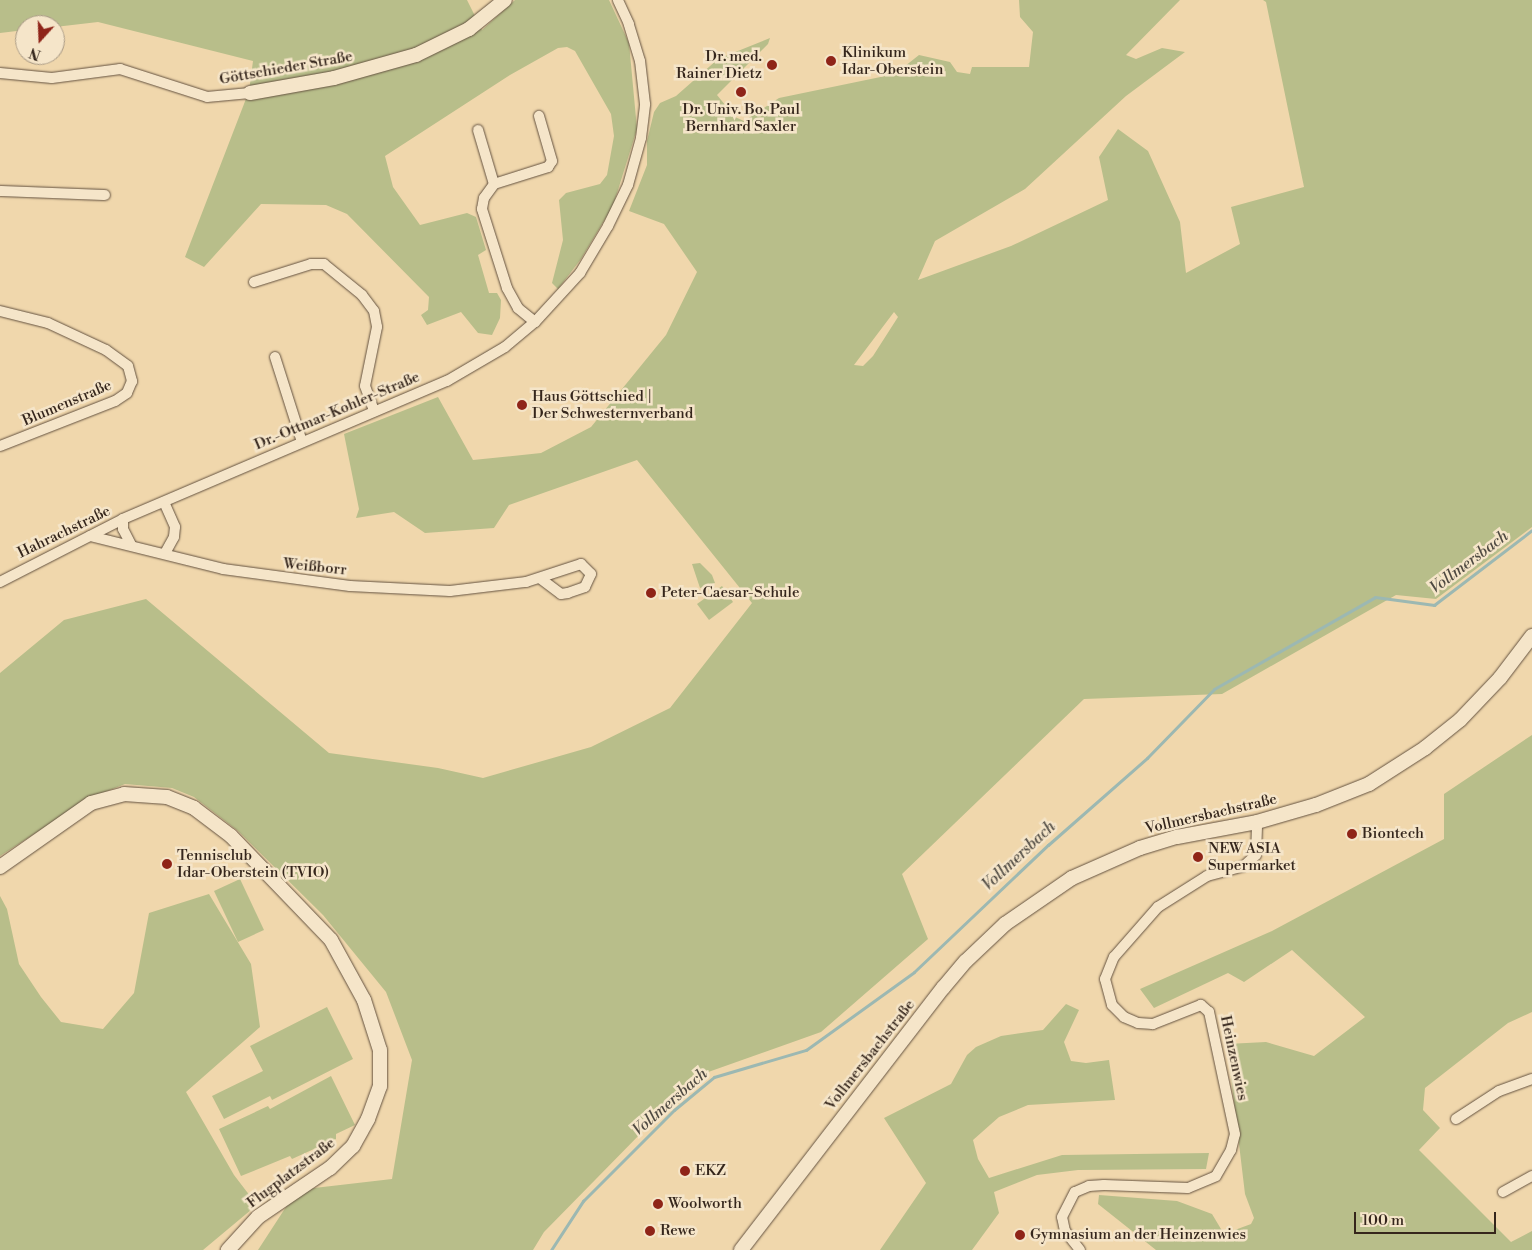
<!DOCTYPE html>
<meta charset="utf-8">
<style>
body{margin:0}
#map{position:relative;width:1532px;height:1250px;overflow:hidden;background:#f0d7ac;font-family:"Libre Bodoni",serif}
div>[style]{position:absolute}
.green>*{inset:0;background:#b8be8a}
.stream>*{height:3px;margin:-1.5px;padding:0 1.5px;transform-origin:1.5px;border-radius:1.5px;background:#9cb8b2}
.roads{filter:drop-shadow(0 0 1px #645240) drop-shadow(0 0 1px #645240)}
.street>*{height:10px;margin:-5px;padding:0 5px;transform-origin:5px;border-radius:5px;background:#f5e5c9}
.secondary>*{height:14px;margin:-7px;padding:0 7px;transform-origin:7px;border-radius:7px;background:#f5e5c9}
.dots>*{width:14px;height:14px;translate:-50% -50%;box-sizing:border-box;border:2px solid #f5e5c9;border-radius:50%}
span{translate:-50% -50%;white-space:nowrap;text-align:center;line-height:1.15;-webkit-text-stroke:5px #f5e5c9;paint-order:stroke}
.poi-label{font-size:15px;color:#35261c}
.left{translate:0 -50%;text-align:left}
.right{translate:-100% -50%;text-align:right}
.street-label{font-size:15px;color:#35261c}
.water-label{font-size:16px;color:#4f4a42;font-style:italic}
.north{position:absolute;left:15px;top:15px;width:50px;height:50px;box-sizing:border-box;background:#f5e5c9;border:1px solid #a89984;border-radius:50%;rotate:200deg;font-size:14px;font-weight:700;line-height:20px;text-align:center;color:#35261c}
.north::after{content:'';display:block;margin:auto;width:18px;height:22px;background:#8f2418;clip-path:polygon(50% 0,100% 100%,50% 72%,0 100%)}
.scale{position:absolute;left:1354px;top:1212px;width:142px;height:22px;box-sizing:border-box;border:2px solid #35261c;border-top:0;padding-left:6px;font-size:15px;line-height:18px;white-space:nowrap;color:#35261c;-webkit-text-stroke:4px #f5e5c9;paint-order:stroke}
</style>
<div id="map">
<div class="green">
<i style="clip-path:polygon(0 0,467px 0,482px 30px,515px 0,609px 0,629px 43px,637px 129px,613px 206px,581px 259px,558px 289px,552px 283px,563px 240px,559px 200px,566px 193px,600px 184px,607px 175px,614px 136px,611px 114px,575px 51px,567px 47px,558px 48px,510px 75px,385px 156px,393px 187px,420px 225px,467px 213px,476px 217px,486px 250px,478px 255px,489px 293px,497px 293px,501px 300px,500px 318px,492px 335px,478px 333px,461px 312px,427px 325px,421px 315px,428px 310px,429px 297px,347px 214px,326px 205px,261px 204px,204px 267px,185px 257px,249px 91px,253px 61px,98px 22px,55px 27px,25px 25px,25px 30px,0 33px)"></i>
<i style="clip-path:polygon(evenodd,1019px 0,1180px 0,1126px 55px,1136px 59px,1162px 48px,1185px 52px,1126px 96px,1025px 189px,935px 241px,918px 280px,1011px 246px,1108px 200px,1099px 157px,1118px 129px,1148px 151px,1180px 222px,1186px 273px,1240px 244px,1231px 207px,1304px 187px,1266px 2px,1263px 0,1532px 0,1532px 527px,1436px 599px,1396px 595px,1222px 694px,1084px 699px,902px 874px,928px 939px,821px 1032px,697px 1076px,544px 1232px,533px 1250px,258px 1250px,297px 1190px,392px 1179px,412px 1060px,386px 992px,323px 915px,238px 831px,194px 797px,172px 788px,125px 784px,90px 798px,0 856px,0 673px,64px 620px,146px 599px,329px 753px,438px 768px,483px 778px,591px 747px,670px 708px,752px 603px,637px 460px,509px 505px,494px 528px,425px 533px,394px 512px,356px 518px,359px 509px,344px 434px,438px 397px,473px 460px,541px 453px,591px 427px,666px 335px,697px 272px,664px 224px,629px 211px,647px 165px,647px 141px,654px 112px,660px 103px,676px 96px,718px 59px,770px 38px,768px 44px,717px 95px,735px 117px,744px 121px,779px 98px,895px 74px,919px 55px,950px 62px,957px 72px,970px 74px,972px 67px,1029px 67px,1033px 32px,1020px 17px,1019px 0,894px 312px,898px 317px,873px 356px,863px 366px,854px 365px,894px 312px)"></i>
<i style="clip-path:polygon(700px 563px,712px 575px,715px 583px,700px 588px,692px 564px)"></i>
<i style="clip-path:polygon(722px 586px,733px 602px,709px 620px,697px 604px)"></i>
<i style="clip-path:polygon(1532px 735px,1532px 1012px,1508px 1023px,1425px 1088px,1423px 1110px,1440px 1128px,1419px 1150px,1511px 1242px,1532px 1231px,1532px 1250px,1156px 1250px,1098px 1204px,1099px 1195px,1177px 1201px,1212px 1214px,1224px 1234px,1251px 1224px,1254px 1218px,1245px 1194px,1227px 1044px,1266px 1042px,1314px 1056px,1365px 1017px,1292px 950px,1244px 982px,1228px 973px,1154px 1008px,1140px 989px,1272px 931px,1444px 839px,1444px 794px)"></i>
<i style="clip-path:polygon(240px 879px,264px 930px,238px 942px,214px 891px)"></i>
<i style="clip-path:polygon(209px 894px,251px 964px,260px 1027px,186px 1092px,234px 1175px,257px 1205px,203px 1250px,0 1250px,0 896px,7px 909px,19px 964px,41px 997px,61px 1022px,103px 1029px,134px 993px,149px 913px)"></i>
<i style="clip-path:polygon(1066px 1004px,1079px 1010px,1064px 1042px,1071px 1061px,1086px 1063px,1109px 1060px,1115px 1100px,1028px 1105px,999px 1117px,973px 1140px,978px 1159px,989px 1178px,1062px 1155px,1209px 1153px,1206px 1169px,1078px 1170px,1037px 1175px,994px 1192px,999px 1213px,972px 1250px,880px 1250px,926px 1183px,884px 1118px,951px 1084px,967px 1055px,976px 1047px,1001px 1036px,1043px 1030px)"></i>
<i style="clip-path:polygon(327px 1007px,353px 1059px,272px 1100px,270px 1096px,224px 1119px,212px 1096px,263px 1071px,250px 1046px)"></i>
<i style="clip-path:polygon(331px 1076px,355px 1125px,336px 1134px,336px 1139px,292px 1159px,290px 1156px,241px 1176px,219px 1129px,268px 1106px,270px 1109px)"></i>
</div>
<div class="stream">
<i style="left:551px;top:1250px;width:59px;rotate:-56.9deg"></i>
<i style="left:583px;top:1201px;width:129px;rotate:-45deg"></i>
<i style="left:674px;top:1110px;width:52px;rotate:-39.5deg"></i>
<i style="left:714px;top:1077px;width:96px;rotate:-16.4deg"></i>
<i style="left:806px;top:1050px;width:133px;rotate:-35.8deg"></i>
<i style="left:914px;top:972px;width:185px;rotate:-43.5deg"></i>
<i style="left:1048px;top:845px;width:132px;rotate:-41.3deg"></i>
<i style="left:1147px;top:758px;width:96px;rotate:-45.8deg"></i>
<i style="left:1214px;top:689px;width:185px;rotate:-29.7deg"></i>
<i style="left:1375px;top:597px;width:60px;rotate:7.7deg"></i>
<i style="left:1434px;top:605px;width:123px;rotate:-37.4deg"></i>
</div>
<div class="roads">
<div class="street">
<i style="left:0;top:73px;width:52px;rotate:5.5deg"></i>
<i style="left:52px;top:78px;width:69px;rotate:-7.5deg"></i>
<i style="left:120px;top:69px;width:91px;rotate:17.8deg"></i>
<i style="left:207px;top:97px;width:43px;rotate:-5.3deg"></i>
<i style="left:478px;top:130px;width:56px;rotate:73.5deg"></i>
<i style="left:0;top:191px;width:105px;rotate:2.2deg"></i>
<i style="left:254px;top:282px;width:60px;rotate:-17.5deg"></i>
<i style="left:311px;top:264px;width:13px"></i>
<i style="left:324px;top:264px;width:49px;rotate:39.2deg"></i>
<i style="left:362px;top:295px;width:20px;rotate:53deg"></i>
<i style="left:374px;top:311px;width:16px;rotate:79deg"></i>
<i style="left:377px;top:327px;width:60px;rotate:101.5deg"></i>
<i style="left:365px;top:386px;width:27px;rotate:70deg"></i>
<i style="left:0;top:311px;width:49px;rotate:14deg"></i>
<i style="left:48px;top:323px;width:64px;rotate:25deg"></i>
<i style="left:106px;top:350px;width:27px;rotate:36deg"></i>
<i style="left:128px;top:366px;width:16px;rotate:75deg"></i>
<i style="left:132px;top:381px;width:13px;rotate:113deg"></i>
<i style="left:127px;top:393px;width:14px;rotate:146deg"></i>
<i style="left:115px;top:401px;width:123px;rotate:158.6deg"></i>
<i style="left:535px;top:322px;width:22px;rotate:-141deg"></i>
<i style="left:518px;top:308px;width:23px;rotate:-119deg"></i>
<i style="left:507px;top:288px;width:83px;rotate:-107.6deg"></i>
<i style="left:482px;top:209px;width:11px;rotate:-80deg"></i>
<i style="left:484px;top:198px;width:17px;rotate:-54deg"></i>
<i style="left:494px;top:184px;width:57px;rotate:-17.5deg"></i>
<i style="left:548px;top:167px;width:7px;rotate:-56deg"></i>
<i style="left:552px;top:161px;width:47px;rotate:-106.1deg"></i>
<i style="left:275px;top:357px;width:89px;rotate:72.4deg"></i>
<i style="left:164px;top:502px;width:27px;rotate:66deg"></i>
<i style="left:175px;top:527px;width:10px;rotate:96deg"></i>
<i style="left:174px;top:537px;width:18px;rotate:119deg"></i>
<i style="left:123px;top:519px;width:10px;rotate:90deg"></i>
<i style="left:123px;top:529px;width:18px;rotate:63deg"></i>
<i style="left:90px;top:536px;width:137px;rotate:13.9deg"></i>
<i style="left:223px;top:569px;width:128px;rotate:7.6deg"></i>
<i style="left:350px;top:586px;width:100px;rotate:2.9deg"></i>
<i style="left:450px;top:591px;width:77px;rotate:-6.8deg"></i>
<i style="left:526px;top:582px;width:58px;rotate:-18.1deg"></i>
<i style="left:581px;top:564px;width:14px;rotate:45deg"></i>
<i style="left:591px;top:574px;width:14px;rotate:115deg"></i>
<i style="left:585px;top:587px;width:18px;rotate:161deg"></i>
<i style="left:568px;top:593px;width:7px;rotate:172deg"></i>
<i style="left:561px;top:594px;width:25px;rotate:-143deg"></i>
<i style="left:0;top:582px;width:138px;rotate:-27.1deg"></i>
<i style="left:123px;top:519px;width:352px;rotate:-23.1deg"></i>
<i style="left:447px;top:381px;width:67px;rotate:-30.4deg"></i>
<i style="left:505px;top:347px;width:39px;rotate:-40deg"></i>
<i style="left:535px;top:322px;width:67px;rotate:-47.4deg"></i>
<i style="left:580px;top:273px;width:55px;rotate:-59.2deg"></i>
<i style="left:608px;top:226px;width:46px;rotate:-64deg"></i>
<i style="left:628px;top:185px;width:49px;rotate:-74.5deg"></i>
<i style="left:641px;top:138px;width:34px;rotate:-83deg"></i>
<i style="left:645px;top:104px;width:43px;rotate:-96.6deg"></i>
<i style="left:640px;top:61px;width:39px;rotate:-107deg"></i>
<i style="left:629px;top:24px;width:26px;rotate:-115deg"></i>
<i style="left:1456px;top:1119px;width:51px;rotate:-33.1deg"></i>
<i style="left:1499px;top:1091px;width:35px;rotate:-20deg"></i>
<i style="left:1503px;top:1192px;width:33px;rotate:-29deg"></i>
<i style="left:1080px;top:1250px;width:24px;rotate:-128deg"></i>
<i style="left:1065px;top:1231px;width:14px;rotate:-102deg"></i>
<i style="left:1062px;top:1217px;width:28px;rotate:-63deg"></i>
<i style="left:1075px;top:1192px;width:15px;rotate:-23deg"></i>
<i style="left:1089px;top:1186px;width:15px;rotate:-4deg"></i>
<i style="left:1104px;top:1185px;width:84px;rotate:2deg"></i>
<i style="left:1188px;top:1188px;width:30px;rotate:-23deg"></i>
<i style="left:1216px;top:1176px;width:30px;rotate:-60deg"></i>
<i style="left:1231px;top:1150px;width:16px;rotate:-76deg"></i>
<i style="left:1235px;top:1134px;width:125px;rotate:-102deg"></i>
<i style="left:1209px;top:1012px;width:11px;rotate:-139deg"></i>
<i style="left:1201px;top:1005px;width:52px;rotate:158.4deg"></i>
<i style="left:1153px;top:1024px;width:15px;rotate:-176deg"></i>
<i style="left:1138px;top:1023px;width:15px;rotate:-157deg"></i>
<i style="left:1124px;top:1017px;width:17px;rotate:-135deg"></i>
<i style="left:1112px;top:1005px;width:27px;rotate:-105deg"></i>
<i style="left:1105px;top:979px;width:24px;rotate:-68deg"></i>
<i style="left:1114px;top:957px;width:67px;rotate:-48.7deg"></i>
<i style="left:1158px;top:907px;width:58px;rotate:-32.3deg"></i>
<i style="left:1207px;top:876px;width:38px;rotate:-15deg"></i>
<i style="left:1244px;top:866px;width:16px;rotate:-43deg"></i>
<i style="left:1256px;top:855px;width:33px;rotate:-88deg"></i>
</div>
<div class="secondary">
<i style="left:250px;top:93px;width:85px;rotate:-10.1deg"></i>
<i style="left:334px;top:78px;width:85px;rotate:-15.7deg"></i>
<i style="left:416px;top:55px;width:59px;rotate:-26.1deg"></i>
<i style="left:469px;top:29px;width:46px;rotate:-38.9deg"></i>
<i style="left:0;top:867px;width:111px;rotate:-35.1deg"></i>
<i style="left:91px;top:803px;width:34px;rotate:-15deg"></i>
<i style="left:124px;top:794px;width:43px;rotate:4deg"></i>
<i style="left:167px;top:797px;width:29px;rotate:22deg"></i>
<i style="left:194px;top:808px;width:46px;rotate:37.1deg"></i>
<i style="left:231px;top:836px;width:144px;rotate:46.1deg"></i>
<i style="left:331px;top:940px;width:68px;rotate:61.2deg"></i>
<i style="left:364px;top:1000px;width:52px;rotate:72.3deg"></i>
<i style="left:380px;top:1050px;width:36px;rotate:90deg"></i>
<i style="left:380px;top:1086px;width:35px;rotate:110deg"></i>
<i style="left:368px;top:1119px;width:31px;rotate:119deg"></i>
<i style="left:353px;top:1146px;width:32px;rotate:136deg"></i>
<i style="left:330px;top:1168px;width:87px;rotate:145.8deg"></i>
<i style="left:258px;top:1217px;width:45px;rotate:132.3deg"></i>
<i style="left:741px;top:1250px;width:331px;rotate:-52.4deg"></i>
<i style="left:943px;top:988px;width:35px;rotate:-50deg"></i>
<i style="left:966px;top:961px;width:54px;rotate:-43.5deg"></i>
<i style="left:1005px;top:924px;width:81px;rotate:-34.5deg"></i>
<i style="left:1072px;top:878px;width:74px;rotate:-23.8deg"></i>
<i style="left:1140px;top:848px;width:39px;rotate:-17deg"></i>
<i style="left:1177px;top:837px;width:81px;rotate:-10.6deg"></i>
<i style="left:1257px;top:822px;width:61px;rotate:-16.1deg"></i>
<i style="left:1316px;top:805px;width:57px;rotate:-21.6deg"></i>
<i style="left:1369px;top:784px;width:67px;rotate:-32.7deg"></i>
<i style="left:1425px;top:748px;width:45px;rotate:-38.7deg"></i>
<i style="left:1460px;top:720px;width:58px;rotate:-46.4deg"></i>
<i style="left:1500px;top:678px;width:53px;rotate:-52.7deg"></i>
</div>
</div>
<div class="dots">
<i style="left:831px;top:61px;background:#8f2418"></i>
<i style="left:772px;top:65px;background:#8f2418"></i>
<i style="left:741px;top:92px;background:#8f2418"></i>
<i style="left:522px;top:405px;background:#8f2418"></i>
<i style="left:651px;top:593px;background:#8f2418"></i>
<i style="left:1352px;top:834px;background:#8f2418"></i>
<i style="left:1198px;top:857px;background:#8f2418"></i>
<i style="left:167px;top:864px;background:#8f2418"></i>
<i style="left:685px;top:1171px;background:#8f2418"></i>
<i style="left:658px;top:1204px;background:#8f2418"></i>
<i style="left:650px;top:1231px;background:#8f2418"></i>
<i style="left:1020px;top:1235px;background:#8f2418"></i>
</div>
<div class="poi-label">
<span class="left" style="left:842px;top:61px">Klinikum<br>Idar-Oberstein</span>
<span class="right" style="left:762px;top:65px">Dr. med.<br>Rainer Dietz</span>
<span style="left:741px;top:118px">Dr. Univ. Bo. Paul<br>Bernhard Saxler</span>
<span class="left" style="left:532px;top:405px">Haus Göttschied |<br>Der Schwesternverband</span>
<span class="left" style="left:661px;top:593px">Peter-Caesar-Schule</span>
<span class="left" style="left:1362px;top:834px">Biontech</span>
<span class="left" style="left:1208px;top:857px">NEW ASIA<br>Supermarket</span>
<span class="left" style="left:177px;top:864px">Tennisclub<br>Idar-Oberstein (TVIO)</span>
<span class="left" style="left:695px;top:1171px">EKZ</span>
<span class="left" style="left:668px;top:1204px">Woolworth</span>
<span class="left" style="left:660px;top:1231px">Rewe</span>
<span class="left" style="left:1030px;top:1235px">Gymnasium an der Heinzenwies</span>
</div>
<div class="street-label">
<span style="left:286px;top:68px;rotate:-10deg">Göttschieder Straße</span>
<span style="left:67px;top:403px;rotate:-23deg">Blumenstraße</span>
<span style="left:337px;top:411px;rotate:-23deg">Dr.-Ottmar-Kohler-Straße</span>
<span style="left:64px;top:532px;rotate:-26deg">Hahrachstraße</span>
<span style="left:315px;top:567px;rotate:6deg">Weißborr</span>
<span style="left:1211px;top:814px;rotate:-13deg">Vollmersbachstraße</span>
<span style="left:870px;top:1055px;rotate:-52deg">Vollmersbachstraße</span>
<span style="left:1234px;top:1058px;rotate:78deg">Heinzenwies</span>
<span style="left:291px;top:1173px;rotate:-37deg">Flugplatzstraße</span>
</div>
<div class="water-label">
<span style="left:1469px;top:562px;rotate:-37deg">Vollmersbach</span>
<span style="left:1019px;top:856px;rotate:-43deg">Vollmersbach</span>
<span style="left:670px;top:1102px;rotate:-41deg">Vollmersbach</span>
</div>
<div class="north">N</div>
<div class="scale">100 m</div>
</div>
